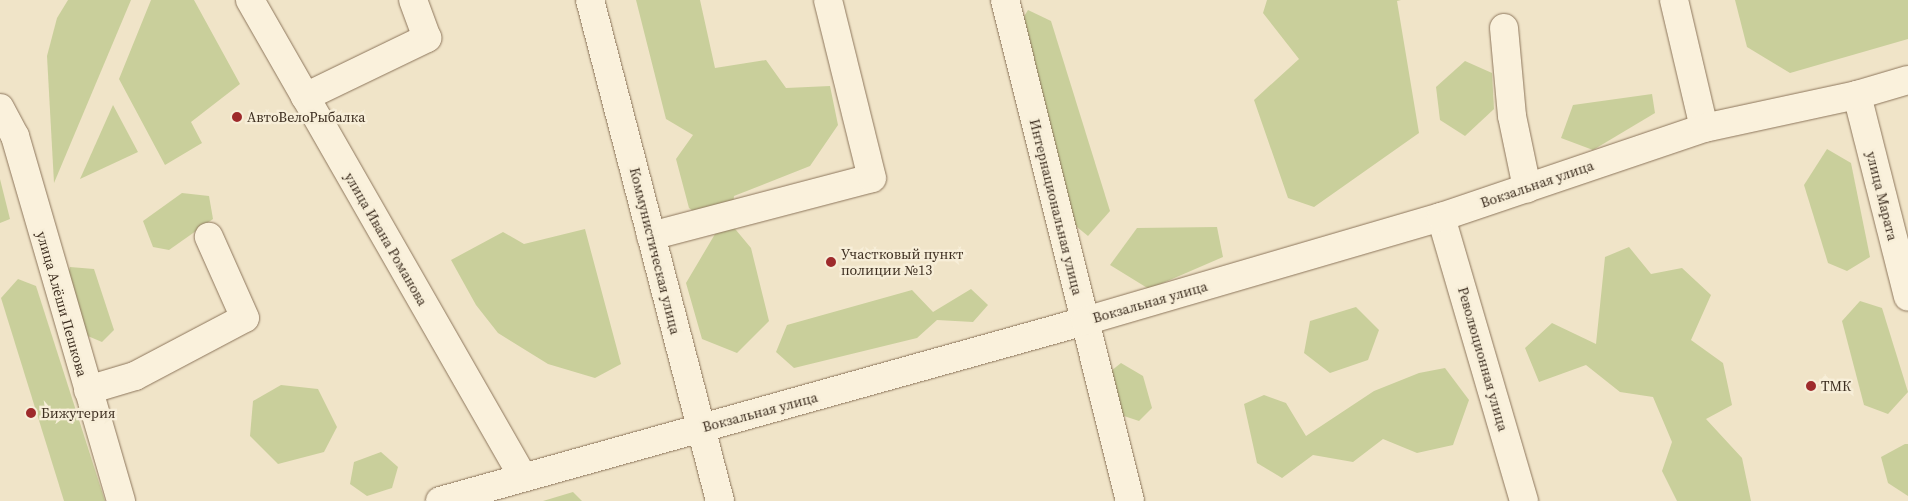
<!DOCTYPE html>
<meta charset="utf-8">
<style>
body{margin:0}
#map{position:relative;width:1908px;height:501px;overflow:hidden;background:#f0e4c8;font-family:"Source Serif 4",serif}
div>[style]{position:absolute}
.green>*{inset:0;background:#c9cf9b}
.roads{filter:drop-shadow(0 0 1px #8d765c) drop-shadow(0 0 1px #8d765c)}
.minor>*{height:28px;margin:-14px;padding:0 14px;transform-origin:14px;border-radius:14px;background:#faf1dc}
.dots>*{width:14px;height:14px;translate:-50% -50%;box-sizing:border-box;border:2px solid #f7eed8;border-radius:50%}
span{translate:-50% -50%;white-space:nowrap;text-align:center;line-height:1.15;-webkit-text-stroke:4.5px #f7eed8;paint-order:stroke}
.poi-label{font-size:14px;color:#3d2e20}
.left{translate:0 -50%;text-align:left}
.street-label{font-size:14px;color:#3d2e20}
</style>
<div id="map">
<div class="green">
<i style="clip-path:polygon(68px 0,131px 0,54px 183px,47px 56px,57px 18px)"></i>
<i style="clip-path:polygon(151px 0,194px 0,240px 84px,191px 122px,202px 143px,165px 165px,119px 79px)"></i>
<i style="clip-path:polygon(636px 0,700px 0,715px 68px,766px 60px,786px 88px,830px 86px,838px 125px,810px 166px,734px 196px,731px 224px,751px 248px,769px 321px,737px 353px,702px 339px,686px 283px,718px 229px,689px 208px,676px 159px,693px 135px,666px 119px)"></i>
<i style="clip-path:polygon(1267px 0,1401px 0,1397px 1px,1419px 133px,1314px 207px,1288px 198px,1254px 100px,1299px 59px,1263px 13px)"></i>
<i style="clip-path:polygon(1735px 0,1908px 0,1908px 39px,1790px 73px,1747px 47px)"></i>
<i style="clip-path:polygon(1028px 10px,1051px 21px,1110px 211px,1088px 236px,1066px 218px,1016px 29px)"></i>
<i style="clip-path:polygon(1465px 61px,1492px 73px,1494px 109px,1465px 136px,1440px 120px,1436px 87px)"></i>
<i style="clip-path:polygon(1652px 94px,1655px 113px,1593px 150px,1561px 138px,1573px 105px)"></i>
<i style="clip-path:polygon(113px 105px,138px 152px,80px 179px)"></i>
<i style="clip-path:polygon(1827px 149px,1851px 163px,1870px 257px,1847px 271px,1828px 263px,1804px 185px)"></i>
<i style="clip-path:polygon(0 179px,10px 219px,0 223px)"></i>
<i style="clip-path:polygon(182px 193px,209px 196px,213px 219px,169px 250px,153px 247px,143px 221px)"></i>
<i style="clip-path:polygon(1217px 227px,1223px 257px,1149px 289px,1110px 265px,1137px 228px)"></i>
<i style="clip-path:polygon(585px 229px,621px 364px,595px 378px,548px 364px,498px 333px,476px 305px,451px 260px,503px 232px,524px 244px)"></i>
<i style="clip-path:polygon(1629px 247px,1651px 274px,1682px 268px,1711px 295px,1691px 340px,1723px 363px,1732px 405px,1706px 419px,1742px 458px,1751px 501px,1677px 501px,1662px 471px,1672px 442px,1653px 397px,1620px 392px,1586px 365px,1539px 382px,1525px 348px,1552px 323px,1596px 344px,1605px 257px)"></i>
<i style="clip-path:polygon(70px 267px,94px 269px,114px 330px,102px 342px,83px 334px,66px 283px)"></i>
<i style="clip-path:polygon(18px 279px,36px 286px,105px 501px,64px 501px,1px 298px)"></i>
<i style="clip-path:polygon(971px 289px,988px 305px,973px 322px,937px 320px,917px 338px,794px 368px,776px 352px,787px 325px,912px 290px,933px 312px)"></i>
<i style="clip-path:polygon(1860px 301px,1882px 308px,1908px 392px,1888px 414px,1864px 405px,1842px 321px)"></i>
<i style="clip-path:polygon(1356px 307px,1379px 330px,1368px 360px,1330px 373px,1304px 353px,1310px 321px)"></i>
<i style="clip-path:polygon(1121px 363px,1143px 376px,1152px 408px,1139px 421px,1118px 414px,1106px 375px)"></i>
<i style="clip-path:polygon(1445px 368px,1469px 400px,1453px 445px,1417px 453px,1383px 439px,1353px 462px,1313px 455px,1282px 478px,1257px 463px,1244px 404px,1264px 395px,1286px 403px,1306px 436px,1374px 391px,1419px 373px)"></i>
<i style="clip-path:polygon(281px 385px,318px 389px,337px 427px,324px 452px,278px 464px,250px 436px,253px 401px)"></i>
<i style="clip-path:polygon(1905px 444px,1908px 444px,1908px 496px,1888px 483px,1881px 457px)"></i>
<i style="clip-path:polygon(381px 452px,398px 467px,392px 488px,367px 496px,350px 484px,354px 462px)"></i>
<i style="clip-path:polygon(573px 492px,582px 501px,543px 501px)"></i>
</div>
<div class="roads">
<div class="minor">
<i style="left:250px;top:0;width:550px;rotate:60.22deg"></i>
<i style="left:590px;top:0;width:518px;rotate:75.45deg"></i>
<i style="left:1005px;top:0;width:516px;rotate:75.99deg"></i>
<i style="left:1674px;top:0;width:131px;rotate:76.8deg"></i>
<i style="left:1504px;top:28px;width:88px;rotate:84.8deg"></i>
<i style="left:1512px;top:116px;width:74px;rotate:78.2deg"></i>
<i style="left:1857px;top:95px;width:208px;rotate:75.8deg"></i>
<i style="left:305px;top:97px;width:136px;rotate:-25.8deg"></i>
<i style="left:427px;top:38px;width:40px;rotate:-110.2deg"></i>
<i style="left:0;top:108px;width:32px;rotate:62deg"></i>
<i style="left:15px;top:136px;width:380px;rotate:73.8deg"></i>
<i style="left:1441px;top:217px;width:296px;rotate:73.7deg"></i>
<i style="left:651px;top:236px;width:228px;rotate:-14.7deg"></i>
<i style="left:872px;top:178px;width:183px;rotate:-103.9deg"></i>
<i style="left:88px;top:390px;width:49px;rotate:-16.6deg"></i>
<i style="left:135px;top:376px;width:124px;rotate:-27.8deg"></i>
<i style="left:245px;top:318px;width:89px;rotate:-114deg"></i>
<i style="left:440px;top:501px;width:670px;rotate:-15.59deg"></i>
<i style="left:1085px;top:321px;width:371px;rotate:-16.3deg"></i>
<i style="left:1441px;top:217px;width:278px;rotate:-18.7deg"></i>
<i style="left:1704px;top:128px;width:157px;rotate:-12.2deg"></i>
<i style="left:1857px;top:95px;width:53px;rotate:-16.4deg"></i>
</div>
</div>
<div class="dots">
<i style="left:237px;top:117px;background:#9e2a2b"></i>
<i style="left:831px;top:262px;background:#9e2a2b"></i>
<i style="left:1811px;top:386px;background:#9e2a2b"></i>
<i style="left:31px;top:413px;background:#9e2a2b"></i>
</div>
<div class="poi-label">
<span class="left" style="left:247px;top:117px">АвтоВелоРыбалка</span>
<span class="left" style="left:841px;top:262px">Участковый пункт<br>полиции №13</span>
<span class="left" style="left:1821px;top:386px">ТМК</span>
<span class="left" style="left:41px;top:413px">Бижутерия</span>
</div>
<div class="street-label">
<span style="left:1537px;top:184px;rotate:-19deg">Вокзальная улица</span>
<span style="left:1882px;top:196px;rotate:76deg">улица Марата</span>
<span style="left:1056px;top:207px;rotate:76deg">Интернациональная улица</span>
<span style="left:386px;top:239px;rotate:60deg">улица Ивана Романова</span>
<span style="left:655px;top:251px;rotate:76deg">Коммунистическая улица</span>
<span style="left:1150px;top:302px;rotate:-16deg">Вокзальная улица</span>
<span style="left:62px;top:304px;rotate:74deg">улица Алёши Пешкова</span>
<span style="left:1483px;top:359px;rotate:74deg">Революционная улица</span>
<span style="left:760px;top:412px;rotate:-15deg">Вокзальная улица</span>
</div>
</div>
